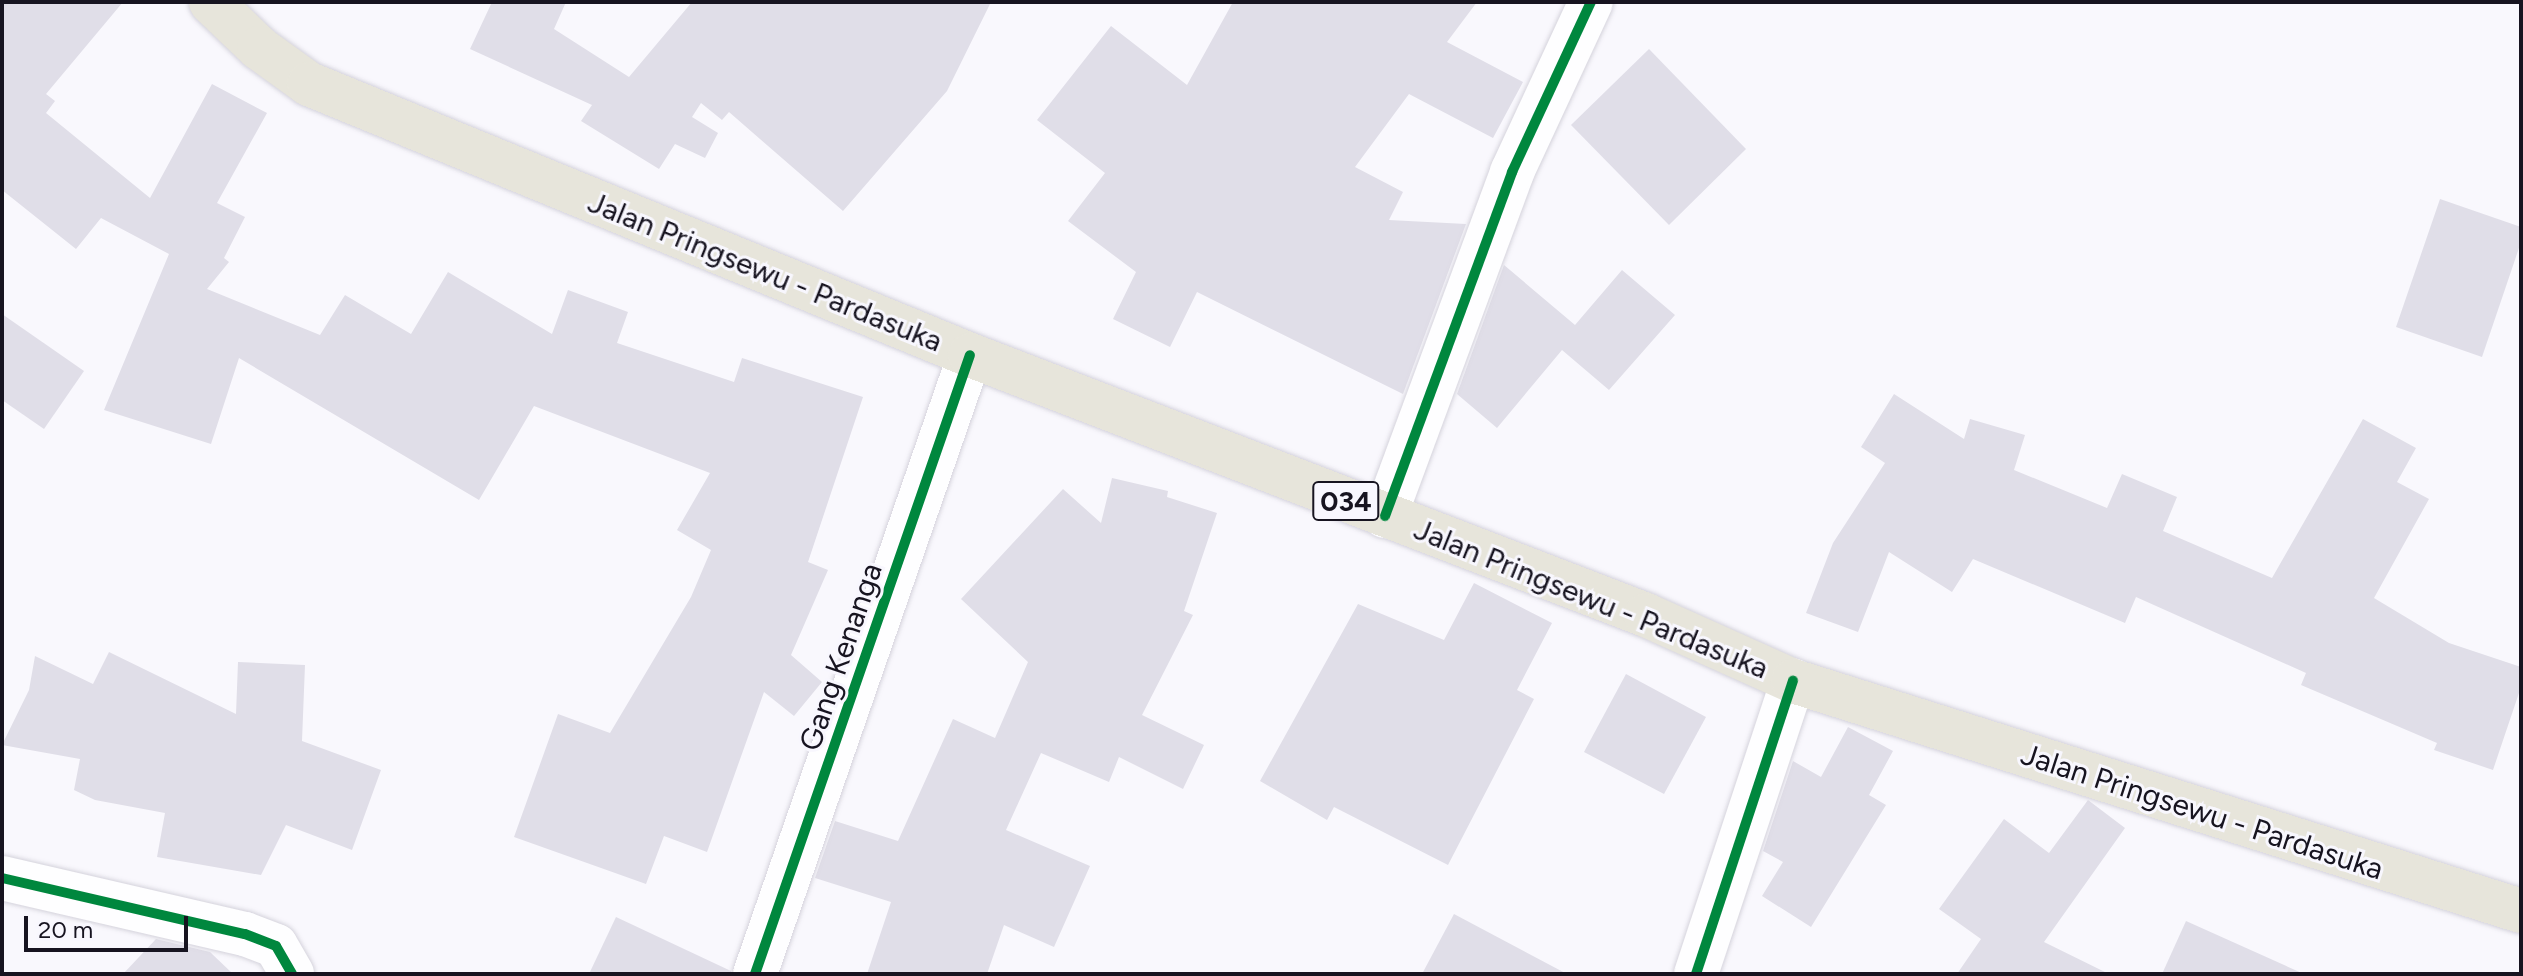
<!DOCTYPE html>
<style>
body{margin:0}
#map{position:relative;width:2523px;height:976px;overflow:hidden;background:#f9f8fd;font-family:Figtree,sans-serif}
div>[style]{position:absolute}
.building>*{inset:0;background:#e0dee8}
.roads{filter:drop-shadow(0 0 2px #d5d3dc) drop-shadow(0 0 2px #d5d3dc)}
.street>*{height:44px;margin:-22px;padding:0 22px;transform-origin:22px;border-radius:22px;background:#fefeff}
.primary>*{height:44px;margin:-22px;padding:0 22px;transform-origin:22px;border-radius:22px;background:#e7e5db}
.cycleway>*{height:10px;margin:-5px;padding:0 5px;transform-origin:5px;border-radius:5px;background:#00873e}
span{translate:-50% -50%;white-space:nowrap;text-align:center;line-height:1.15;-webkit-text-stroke:6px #f8f7fe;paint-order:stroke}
.shield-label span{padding:2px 6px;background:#f8f7fe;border:2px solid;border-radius:6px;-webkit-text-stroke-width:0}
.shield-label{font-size:28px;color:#171420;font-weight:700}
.street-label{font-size:30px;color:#171420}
.frame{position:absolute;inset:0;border:4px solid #171420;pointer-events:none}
.scale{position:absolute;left:24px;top:916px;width:164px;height:36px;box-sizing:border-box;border:4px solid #171420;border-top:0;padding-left:10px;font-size:24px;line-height:28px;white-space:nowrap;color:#171420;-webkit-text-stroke:6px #f8f7fe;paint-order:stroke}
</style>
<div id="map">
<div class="building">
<i style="clip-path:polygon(2px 2px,123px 2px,46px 94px,55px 101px,46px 113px,150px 198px,212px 84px,267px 113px,217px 203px,245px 217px,224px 258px,229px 262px,207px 289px,320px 335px,345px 295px,411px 334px,448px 272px,552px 334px,568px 290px,628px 312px,617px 343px,734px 382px,742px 358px,863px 397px,808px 562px,828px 570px,791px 655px,822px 682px,794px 716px,764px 692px,707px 852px,664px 836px,646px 884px,514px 837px,558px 714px,610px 733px,691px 597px,711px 550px,677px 530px,710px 473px,534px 406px,479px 500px,239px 358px,211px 444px,104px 410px,169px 254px,101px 218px,76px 249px,2px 190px)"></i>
<i style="clip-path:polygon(492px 2px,566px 2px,554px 29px,629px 77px,692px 2px,991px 2px,947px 91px,843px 211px,729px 112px,722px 120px,701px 103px,692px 117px,718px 133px,705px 158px,675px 144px,659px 169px,581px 121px,592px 105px,470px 49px)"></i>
<i style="clip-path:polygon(1233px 2px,1477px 2px,1447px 42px,1523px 82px,1493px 138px,1409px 94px,1355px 167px,1403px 192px,1389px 220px,1466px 224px,1403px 394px,1197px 292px,1170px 347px,1113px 319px,1136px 272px,1068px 221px,1105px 173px,1037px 120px,1111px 26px,1187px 85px)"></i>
<i style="clip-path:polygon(1649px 49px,1746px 149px,1669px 225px,1571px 125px)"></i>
<i style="clip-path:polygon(2440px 199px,2521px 227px,2521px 242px,2482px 357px,2396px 327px)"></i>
<i style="clip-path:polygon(1504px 265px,1575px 325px,1622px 270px,1675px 315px,1609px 390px,1562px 350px,1497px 428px,1457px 394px)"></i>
<i style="clip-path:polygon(2px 314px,84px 371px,44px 429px,2px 400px)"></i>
<i style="clip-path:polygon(1894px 394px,1964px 439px,1970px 419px,2025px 435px,2014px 470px,2107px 508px,2122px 474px,2177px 497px,2163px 531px,2272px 578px,2363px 419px,2416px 448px,2397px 482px,2429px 499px,2374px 598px,2449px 643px,2521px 667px,2521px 687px,2493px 770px,2434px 750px,2437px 743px,2301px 685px,2306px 673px,2136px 597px,2125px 623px,1973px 559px,1952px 592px,1889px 552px,1858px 632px,1806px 613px,1833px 543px,1885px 463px,1861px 447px)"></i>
<i style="clip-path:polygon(1112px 478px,1168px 491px,1167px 497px,1217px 513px,1184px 611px,1193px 615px,1142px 715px,1204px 745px,1183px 789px,1119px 757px,1109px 782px,1041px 753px,1006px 830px,1090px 866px,1054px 947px,1004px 925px,987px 974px,867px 974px,891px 902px,815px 878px,835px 821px,898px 841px,953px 719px,995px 738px,1028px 662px,961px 599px,1063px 489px,1101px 523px)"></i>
<i style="clip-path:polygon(1474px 583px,1552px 623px,1517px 690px,1534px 699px,1448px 865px,1334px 807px,1327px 820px,1260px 781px,1358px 604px,1444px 640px)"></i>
<i style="clip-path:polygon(109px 652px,236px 714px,238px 662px,305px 665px,302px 741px,381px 770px,352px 850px,286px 825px,261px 875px,157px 857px,165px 813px,95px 800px,74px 790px,80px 759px,2px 745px,29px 690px,35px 656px,93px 684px)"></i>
<i style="clip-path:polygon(1626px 674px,1706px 717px,1664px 794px,1584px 752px)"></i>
<i style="clip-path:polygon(1848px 727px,1893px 751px,1869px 795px,1886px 805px,1811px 927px,1762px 896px,1783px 862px,1763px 851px,1793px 761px,1821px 777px)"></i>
<i style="clip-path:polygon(2088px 800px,2125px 828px,2044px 942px,2109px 974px,1957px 974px,1981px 939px,1939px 909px,2004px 819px,2049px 853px)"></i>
<i style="clip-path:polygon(1454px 914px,1567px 974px,1422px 974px)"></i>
<i style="clip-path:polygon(616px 917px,731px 971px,731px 974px,589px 974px)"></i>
<i style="clip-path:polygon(2186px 921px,2304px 974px,2162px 974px)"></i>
<i style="clip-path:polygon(156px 939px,210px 952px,233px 974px,123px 974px)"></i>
</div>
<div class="roads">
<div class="street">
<i style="left:1385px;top:516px;width:367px;rotate:-69.7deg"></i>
<i style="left:1512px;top:172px;width:187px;rotate:-65.1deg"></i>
<i style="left:2px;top:878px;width:249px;rotate:13deg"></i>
<i style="left:245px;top:934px;width:33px;rotate:21deg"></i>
<i style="left:276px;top:946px;width:32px;rotate:60deg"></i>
<i style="left:755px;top:974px;width:655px;rotate:-70.85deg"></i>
<i style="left:1696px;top:974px;width:309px;rotate:-71.7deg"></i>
</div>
<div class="primary">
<i style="left:211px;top:2px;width:66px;rotate:43.8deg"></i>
<i style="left:259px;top:48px;width:62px;rotate:35.8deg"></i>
<i style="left:309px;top:84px;width:714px;rotate:22.29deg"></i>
<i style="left:970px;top:355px;width:724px;rotate:21.04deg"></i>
<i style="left:1646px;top:615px;width:161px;rotate:24.2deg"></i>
<i style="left:1793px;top:681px;width:763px;rotate:17.53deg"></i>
</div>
</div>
<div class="cycleway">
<i style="left:1385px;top:516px;width:367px;rotate:-69.7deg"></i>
<i style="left:1512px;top:172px;width:187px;rotate:-65.1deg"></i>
<i style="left:2px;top:878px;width:249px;rotate:13deg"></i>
<i style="left:245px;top:934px;width:33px;rotate:21deg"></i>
<i style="left:276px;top:946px;width:32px;rotate:60deg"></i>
<i style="left:755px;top:974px;width:655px;rotate:-70.85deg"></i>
<i style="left:1696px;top:974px;width:309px;rotate:-71.7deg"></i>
</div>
<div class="shield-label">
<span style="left:1346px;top:501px">034</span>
</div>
<div class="street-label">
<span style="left:765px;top:272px;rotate:22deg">Jalan Pringsewu - Pardasuka</span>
<span style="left:1591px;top:599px;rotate:22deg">Jalan Pringsewu - Pardasuka</span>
<span style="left:841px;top:657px;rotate:-71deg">Gang Kenanga</span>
<span style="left:2202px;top:812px;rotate:18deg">Jalan Pringsewu - Pardasuka</span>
</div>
<div class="frame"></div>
<div class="scale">20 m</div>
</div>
